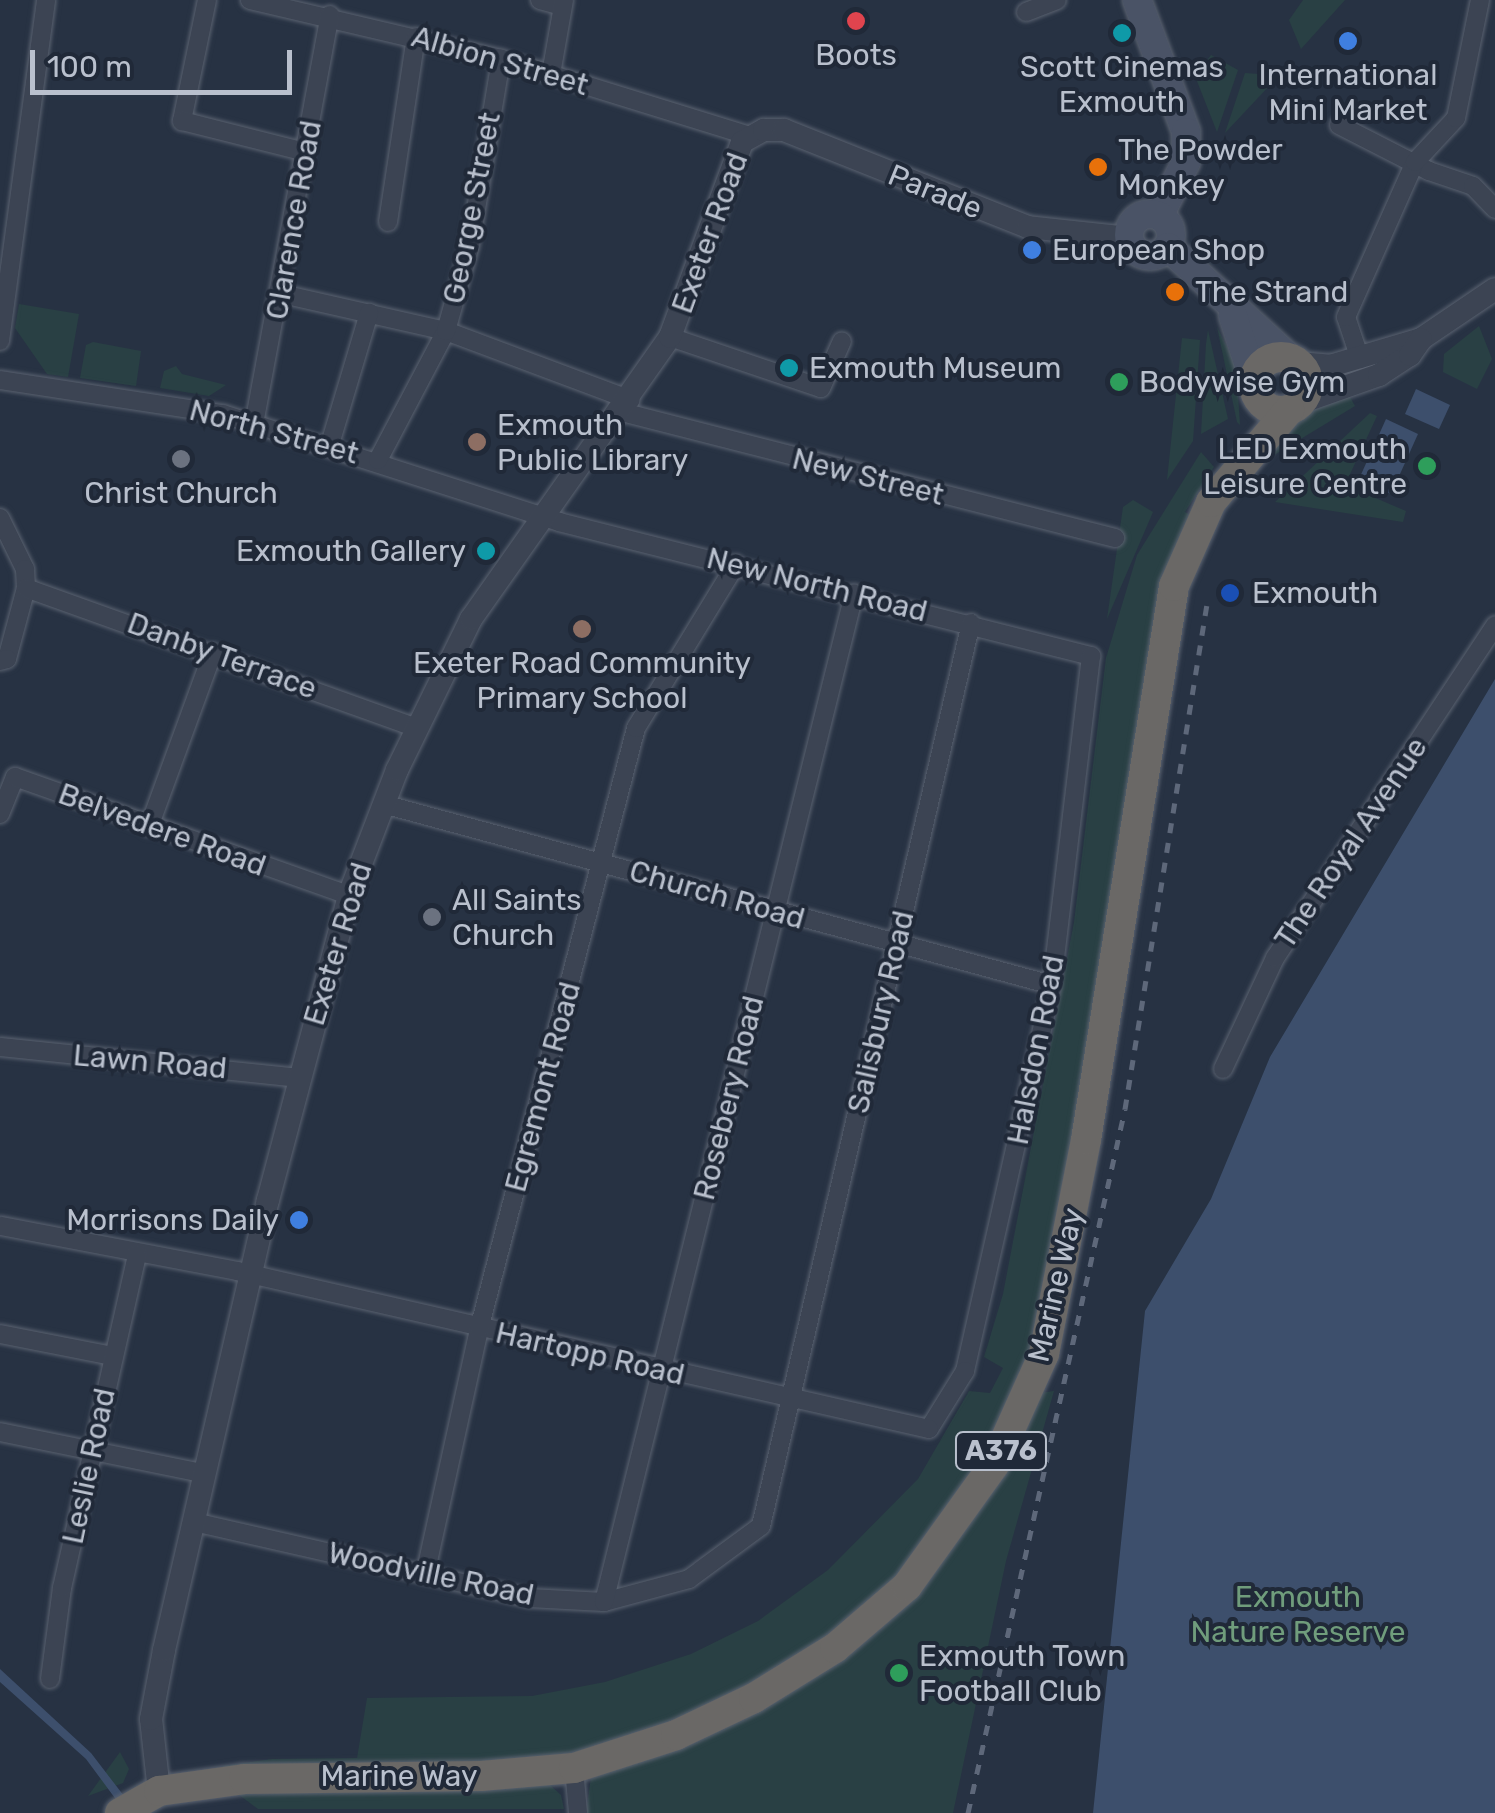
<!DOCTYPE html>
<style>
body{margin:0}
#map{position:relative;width:1495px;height:1813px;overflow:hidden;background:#273243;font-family:Rubik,sans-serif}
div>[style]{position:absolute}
.green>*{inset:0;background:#294044}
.water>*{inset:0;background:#3d4f6c}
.roads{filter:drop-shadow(0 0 2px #5a6270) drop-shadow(0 0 2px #5a6270)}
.minor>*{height:18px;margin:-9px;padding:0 9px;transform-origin:9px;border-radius:9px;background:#3c4453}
.tertiary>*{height:22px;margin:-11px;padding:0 11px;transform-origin:11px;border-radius:11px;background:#3c4453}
.secondary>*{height:28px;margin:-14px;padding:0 14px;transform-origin:14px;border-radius:14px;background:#4a5366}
.secondary>.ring{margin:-14px;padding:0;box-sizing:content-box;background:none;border:28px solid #4a5366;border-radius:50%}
.trunk>*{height:30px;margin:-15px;padding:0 15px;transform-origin:15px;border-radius:15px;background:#6a6866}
.trunk>.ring{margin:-15px;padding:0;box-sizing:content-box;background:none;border:30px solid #6a6866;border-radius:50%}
.rail>*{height:5px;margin-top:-2.5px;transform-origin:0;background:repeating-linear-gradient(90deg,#5e687a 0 10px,transparent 0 20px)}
.dots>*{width:28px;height:28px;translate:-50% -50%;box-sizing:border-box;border:5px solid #202938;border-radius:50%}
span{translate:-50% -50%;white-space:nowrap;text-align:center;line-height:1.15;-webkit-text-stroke:8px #202938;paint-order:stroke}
.shield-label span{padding:2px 8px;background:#202938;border:2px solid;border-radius:8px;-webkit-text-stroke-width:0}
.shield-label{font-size:28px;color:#b9c0cd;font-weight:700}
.poi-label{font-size:30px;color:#b9c0cd}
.left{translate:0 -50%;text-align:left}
.right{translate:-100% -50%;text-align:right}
.street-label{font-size:30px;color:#b9c0cd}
.park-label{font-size:30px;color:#709d7c}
.scale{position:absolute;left:30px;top:50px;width:262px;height:45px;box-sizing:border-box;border:5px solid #b9c0cd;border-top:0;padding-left:12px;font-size:30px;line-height:35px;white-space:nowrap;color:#b9c0cd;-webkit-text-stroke:8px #202938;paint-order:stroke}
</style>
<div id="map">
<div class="green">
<i style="clip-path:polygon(1303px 0,1345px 0,1301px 49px,1289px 20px)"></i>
<i style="clip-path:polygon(1211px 55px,1238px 70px,1217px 132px,1195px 76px)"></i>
<i style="clip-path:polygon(1245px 73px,1273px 75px,1274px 81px,1225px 133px)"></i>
<i style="clip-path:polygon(19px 304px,79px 314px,68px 377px,47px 374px,15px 328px)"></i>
<i style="clip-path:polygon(1479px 326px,1492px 359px,1477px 389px,1443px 372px,1444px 354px)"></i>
<i style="clip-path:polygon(1217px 327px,1236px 365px,1240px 425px,1237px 422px)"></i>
<i style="clip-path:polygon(1208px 330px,1228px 419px,1201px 434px,1206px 344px)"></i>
<i style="clip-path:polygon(1182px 338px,1200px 340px,1193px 441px,1167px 480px)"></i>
<i style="clip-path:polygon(93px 342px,141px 351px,136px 386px,80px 378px,86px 345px)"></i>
<i style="clip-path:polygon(176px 366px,182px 374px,226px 385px,209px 396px,160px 388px,164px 371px)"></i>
<i style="clip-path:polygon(1350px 397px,1355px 406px,1271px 457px,1266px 452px,1305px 413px)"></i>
<i style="clip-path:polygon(1370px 413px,1377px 416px,1345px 485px,1406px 511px,1403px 522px,1275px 502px)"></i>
<i style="clip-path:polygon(1201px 452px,1214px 467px,1185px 512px,1190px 515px,1160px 593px,1042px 1330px,978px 1474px,930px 1543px,868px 1608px,807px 1655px,721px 1704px,605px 1747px,531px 1762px,223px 1773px,222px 1766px,272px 1759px,357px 1758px,367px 1698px,532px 1696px,605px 1682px,691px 1654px,758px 1621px,828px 1570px,918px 1479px,969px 1391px,990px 1393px,1003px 1368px,984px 1357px,1003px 1294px,1074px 922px,1106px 658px,1137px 555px)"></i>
<i style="clip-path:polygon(1133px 500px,1153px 512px,1107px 619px,1123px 507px)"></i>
<i style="clip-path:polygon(1054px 1391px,1006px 1561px,953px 1813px,586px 1813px,591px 1777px,872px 1629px,1039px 1393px)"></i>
<i style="clip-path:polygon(120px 1752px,129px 1769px,123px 1783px,88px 1796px)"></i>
<i style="clip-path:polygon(549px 1784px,561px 1795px,564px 1809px,258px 1809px,235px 1792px)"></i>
</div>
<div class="water">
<i style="clip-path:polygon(1416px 389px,1450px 405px,1439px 429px,1405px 414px)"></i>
<i style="clip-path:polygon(1386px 419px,1418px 434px,1391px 494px,1359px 479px)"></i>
<i style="clip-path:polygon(1495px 679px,1495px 1813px,1093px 1813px,1145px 1311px,1211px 1199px,1270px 1057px)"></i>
<i style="clip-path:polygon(0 1669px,91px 1753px,137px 1813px,126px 1813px,86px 1759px,0 1682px)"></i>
</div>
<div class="roads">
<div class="minor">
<i style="left:207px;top:0;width:124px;rotate:101.7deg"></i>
<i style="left:182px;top:121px;width:127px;rotate:14.1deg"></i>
<i style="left:250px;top:0;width:258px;rotate:13.2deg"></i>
<i style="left:501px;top:59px;width:257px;rotate:17.2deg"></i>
<i style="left:540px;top:0;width:23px;rotate:15deg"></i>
<i style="left:1026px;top:12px;width:33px;rotate:-21deg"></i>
<i style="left:551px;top:74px;width:75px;rotate:-80deg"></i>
<i style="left:1339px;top:125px;width:101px;rotate:27.1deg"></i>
<i style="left:1429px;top:171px;width:46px;rotate:18.8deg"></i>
<i style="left:1473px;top:186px;width:32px;rotate:46deg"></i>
<i style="left:388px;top:222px;width:187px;rotate:-81.4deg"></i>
<i style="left:282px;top:294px;width:168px;rotate:12.7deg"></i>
<i style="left:446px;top:331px;width:197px;rotate:20.5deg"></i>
<i style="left:670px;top:337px;width:159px;rotate:18.7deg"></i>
<i style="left:821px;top:388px;width:51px;rotate:-65.9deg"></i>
<i style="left:0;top:341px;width:344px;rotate:-82.3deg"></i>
<i style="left:1360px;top:359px;width:44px;rotate:-108.4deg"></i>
<i style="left:1346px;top:317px;width:170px;rotate:-66deg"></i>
<i style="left:1415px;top:162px;width:60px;rotate:-47deg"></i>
<i style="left:1456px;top:118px;width:120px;rotate:-78.5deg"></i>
<i style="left:0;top:380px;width:226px;rotate:8.7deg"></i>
<i style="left:223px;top:414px;width:353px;rotate:17.8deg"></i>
<i style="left:559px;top:522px;width:549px;rotate:14.14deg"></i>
<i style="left:1091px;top:656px;width:331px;rotate:96.8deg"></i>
<i style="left:1052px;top:985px;width:396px;rotate:102.7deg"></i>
<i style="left:965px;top:1371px;width:68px;rotate:121.8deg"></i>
<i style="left:929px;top:1429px;width:710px;rotate:-167.14deg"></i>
<i style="left:237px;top:1271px;width:241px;rotate:-169.2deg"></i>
<i style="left:622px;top:412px;width:509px;rotate:14.34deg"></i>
<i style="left:254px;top:424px;width:416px;rotate:-79.5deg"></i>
<i style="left:330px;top:444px;width:137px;rotate:-73.4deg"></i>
<i style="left:378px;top:460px;width:146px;rotate:-62.2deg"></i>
<i style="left:446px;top:331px;width:89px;rotate:-74.4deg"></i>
<i style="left:470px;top:245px;width:189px;rotate:-80.5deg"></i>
<i style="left:0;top:518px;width:57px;rotate:63.9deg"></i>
<i style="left:25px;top:569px;width:19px;rotate:87deg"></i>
<i style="left:26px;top:588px;width:73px;rotate:105deg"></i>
<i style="left:7px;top:659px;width:7px;rotate:164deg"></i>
<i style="left:26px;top:588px;width:415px;rotate:19.7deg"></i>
<i style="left:383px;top:804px;width:693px;rotate:15.14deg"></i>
<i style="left:0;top:814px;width:40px;rotate:-68deg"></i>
<i style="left:15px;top:777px;width:354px;rotate:19.5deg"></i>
<i style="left:149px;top:827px;width:186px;rotate:-69.9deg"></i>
<i style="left:0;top:1047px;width:302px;rotate:5.9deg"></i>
<i style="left:1223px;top:1069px;width:123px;rotate:-64.9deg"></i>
<i style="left:1275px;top:958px;width:399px;rotate:-56.5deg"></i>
<i style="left:0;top:1334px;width:114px;rotate:11.1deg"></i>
<i style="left:0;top:1432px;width:210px;rotate:11.5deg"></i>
<i style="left:194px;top:1522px;width:344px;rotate:12.8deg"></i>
<i style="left:529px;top:1598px;width:75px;rotate:3.1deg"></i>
<i style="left:604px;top:1602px;width:88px;rotate:-15.1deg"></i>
<i style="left:689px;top:1579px;width:89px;rotate:-36.4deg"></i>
<i style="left:761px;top:1526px;width:927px;rotate:-76.91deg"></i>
<i style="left:425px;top:1575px;width:252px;rotate:-77.6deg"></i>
<i style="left:479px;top:1329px;width:621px;rotate:-75.36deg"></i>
<i style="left:636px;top:728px;width:192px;rotate:-58.6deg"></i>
<i style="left:604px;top:1602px;width:1039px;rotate:-76.07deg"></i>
<i style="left:50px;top:1679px;width:92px;rotate:-82.5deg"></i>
<i style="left:62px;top:1588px;width:342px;rotate:-77.3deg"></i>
<i style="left:574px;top:1768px;width:45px;rotate:84.9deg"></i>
</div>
<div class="tertiary">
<i style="left:1298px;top:363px;width:32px;rotate:5deg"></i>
<i style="left:1330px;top:366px;width:95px;rotate:-16.5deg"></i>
<i style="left:1421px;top:339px;width:89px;rotate:-34deg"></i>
<i style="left:1302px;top:402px;width:82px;rotate:-19.3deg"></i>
<i style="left:1379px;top:375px;width:37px;rotate:-33deg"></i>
<i style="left:1410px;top:355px;width:19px;rotate:-55deg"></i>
<i style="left:159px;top:1791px;width:72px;rotate:-96.3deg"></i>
<i style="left:151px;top:1719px;width:70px;rotate:-79.3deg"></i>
<i style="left:164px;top:1650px;width:462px;rotate:-77deg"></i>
<i style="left:268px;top:1200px;width:316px;rotate:-75.1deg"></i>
<i style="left:349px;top:895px;width:134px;rotate:-69deg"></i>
<i style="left:397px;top:770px;width:168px;rotate:-63.9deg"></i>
<i style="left:471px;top:619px;width:345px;rotate:-54.8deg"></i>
<i style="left:670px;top:337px;width:208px;rotate:-69.7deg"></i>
<i style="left:742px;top:142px;width:25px;rotate:-29deg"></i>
<i style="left:764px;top:130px;width:20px"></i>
<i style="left:784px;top:130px;width:263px;rotate:21.7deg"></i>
<i style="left:1028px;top:227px;width:102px;rotate:6.2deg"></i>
</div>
<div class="secondary">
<i style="left:1137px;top:0;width:141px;rotate:69.6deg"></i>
<i style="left:1186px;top:132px;width:30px;rotate:90deg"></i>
<i style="left:1186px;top:162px;width:60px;rotate:116.6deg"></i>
<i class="ring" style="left:1129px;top:214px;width:14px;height:14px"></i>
<i style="left:1168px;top:247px;width:164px;rotate:42.5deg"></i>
<i style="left:1233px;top:316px;width:68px;rotate:72.1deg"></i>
</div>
<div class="trunk">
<i class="ring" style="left:1254px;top:357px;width:24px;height:24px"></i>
<i style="left:120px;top:1813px;width:45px;rotate:-29.4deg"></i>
<i style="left:159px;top:1791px;width:86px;rotate:-8deg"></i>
<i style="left:244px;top:1779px;width:237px;rotate:-0.7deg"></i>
<i style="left:481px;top:1776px;width:93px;rotate:-4.9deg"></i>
<i style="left:574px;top:1768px;width:107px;rotate:-17.9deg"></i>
<i style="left:676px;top:1735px;width:86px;rotate:-25.4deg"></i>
<i style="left:754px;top:1698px;width:95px;rotate:-31.7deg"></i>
<i style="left:835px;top:1648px;width:95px;rotate:-40.7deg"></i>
<i style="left:907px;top:1586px;width:149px;rotate:-54.3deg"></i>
<i style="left:994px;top:1465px;width:122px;rotate:-65.8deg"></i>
<i style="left:1044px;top:1354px;width:218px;rotate:-78.9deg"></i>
<i style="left:1086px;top:1140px;width:561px;rotate:-80.97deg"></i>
<i style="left:1174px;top:586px;width:92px;rotate:-66.2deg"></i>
<i style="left:1211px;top:502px;width:121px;rotate:-49.7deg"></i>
</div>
</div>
<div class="rail">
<i style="left:968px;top:1813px;width:721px;rotate:-77.43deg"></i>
<i style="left:1125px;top:1109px;width:512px;rotate:-80.78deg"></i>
</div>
<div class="dots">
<i style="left:856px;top:21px;background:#e0444e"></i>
<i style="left:1122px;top:33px;background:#0f9aa8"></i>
<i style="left:1348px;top:41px;background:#3f7fe0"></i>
<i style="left:1098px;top:167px;background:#e8710a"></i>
<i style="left:1032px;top:250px;background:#3f7fe0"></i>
<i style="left:1175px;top:292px;background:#e8710a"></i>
<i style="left:789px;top:368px;background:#0f9aa8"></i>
<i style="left:1119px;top:382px;background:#2e9e5b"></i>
<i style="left:477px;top:442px;background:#8d6e63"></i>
<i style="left:181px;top:459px;background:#6b7280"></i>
<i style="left:1427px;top:466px;background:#2e9e5b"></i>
<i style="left:486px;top:551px;background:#0f9aa8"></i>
<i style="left:1230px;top:593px;background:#1a4fb4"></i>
<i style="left:582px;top:629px;background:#8d6e63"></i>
<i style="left:432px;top:917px;background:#6b7280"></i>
<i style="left:299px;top:1220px;background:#3f7fe0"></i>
<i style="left:899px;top:1673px;background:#2e9e5b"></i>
</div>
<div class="shield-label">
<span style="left:1001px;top:1451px">A376</span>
</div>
<div class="poi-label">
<span style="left:856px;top:55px">Boots</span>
<span style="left:1122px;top:84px">Scott Cinemas<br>Exmouth</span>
<span style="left:1348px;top:92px">International<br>Mini Market</span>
<span class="left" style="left:1118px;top:167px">The Powder<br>Monkey</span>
<span class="left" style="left:1052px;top:250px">European Shop</span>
<span class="left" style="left:1195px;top:292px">The Strand</span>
<span class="left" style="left:809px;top:368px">Exmouth Museum</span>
<span class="left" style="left:1139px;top:382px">Bodywise Gym</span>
<span class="left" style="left:497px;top:442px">Exmouth<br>Public Library</span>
<span class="right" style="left:1407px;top:466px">LED Exmouth<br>Leisure Centre</span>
<span style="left:181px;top:493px">Christ Church</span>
<span class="right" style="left:466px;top:551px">Exmouth Gallery</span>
<span class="left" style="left:1252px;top:593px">Exmouth</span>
<span style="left:582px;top:680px">Exeter Road Community<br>Primary School</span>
<span class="left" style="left:452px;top:917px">All Saints<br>Church</span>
<span class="right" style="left:279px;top:1220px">Morrisons Daily</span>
<span class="left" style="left:919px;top:1673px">Exmouth Town<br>Football Club</span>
</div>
<div class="street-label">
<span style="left:500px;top:61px;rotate:16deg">Albion Street</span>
<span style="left:935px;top:192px;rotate:22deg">Parade</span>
<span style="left:472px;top:208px;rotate:-79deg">George Street</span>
<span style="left:294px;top:220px;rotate:-80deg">Clarence Road</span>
<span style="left:710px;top:233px;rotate:-70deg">Exeter Road</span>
<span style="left:274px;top:432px;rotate:15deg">North Street</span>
<span style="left:868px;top:477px;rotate:14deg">New Street</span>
<span style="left:817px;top:585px;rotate:14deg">New North Road</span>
<span style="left:222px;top:656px;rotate:20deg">Danby Terrace</span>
<span style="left:162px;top:830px;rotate:20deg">Belvedere Road</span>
<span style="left:1351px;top:843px;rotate:-56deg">The Royal Avenue</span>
<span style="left:717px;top:895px;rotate:16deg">Church Road</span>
<span style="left:338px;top:944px;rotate:-73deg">Exeter Road</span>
<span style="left:881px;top:1012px;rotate:-77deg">Salisbury Road</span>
<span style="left:1036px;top:1050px;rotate:-79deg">Halsdon Road</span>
<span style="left:150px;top:1062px;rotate:5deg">Lawn Road</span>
<span style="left:543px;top:1087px;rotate:-75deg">Egremont Road</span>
<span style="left:729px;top:1098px;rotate:-76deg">Rosebery Road</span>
<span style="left:1056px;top:1285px;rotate:-77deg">Marine Way</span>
<span style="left:590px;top:1354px;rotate:13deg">Hartopp Road</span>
<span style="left:89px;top:1466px;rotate:-78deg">Leslie Road</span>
<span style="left:431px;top:1574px;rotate:12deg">Woodville Road</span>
<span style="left:399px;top:1776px">Marine Way</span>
</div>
<div class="park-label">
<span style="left:1298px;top:1614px">Exmouth<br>Nature Reserve</span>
</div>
<div class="scale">100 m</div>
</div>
